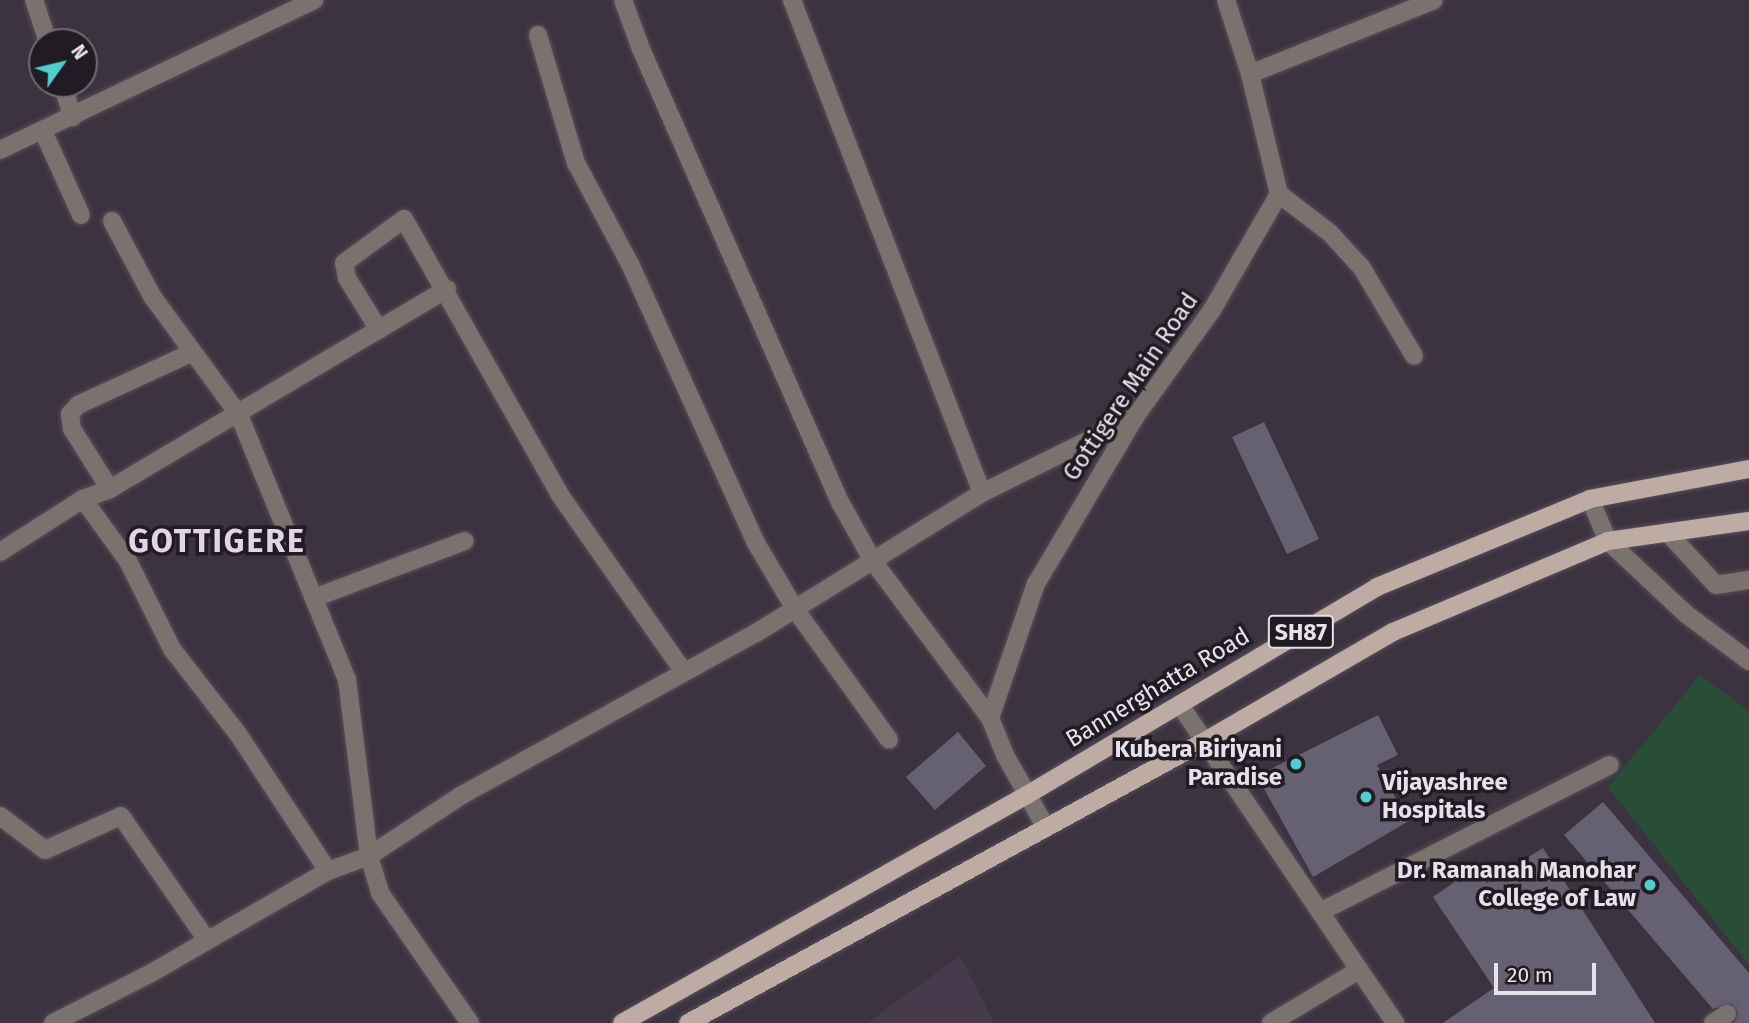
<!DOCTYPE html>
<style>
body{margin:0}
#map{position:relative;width:1749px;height:1023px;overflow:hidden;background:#3c3340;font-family:"Fira Sans",sans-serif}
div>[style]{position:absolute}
.built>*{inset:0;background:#473a4d}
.green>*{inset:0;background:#2a4d38}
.building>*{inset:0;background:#666172}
.roads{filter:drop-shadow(0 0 2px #574f5b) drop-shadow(0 0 2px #574f5b)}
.minor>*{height:18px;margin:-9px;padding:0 9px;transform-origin:9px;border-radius:9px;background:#7a726e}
.major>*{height:18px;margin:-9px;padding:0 9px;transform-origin:9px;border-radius:9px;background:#bdaba4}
.dots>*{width:19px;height:19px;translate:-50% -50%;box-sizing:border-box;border:4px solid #211c23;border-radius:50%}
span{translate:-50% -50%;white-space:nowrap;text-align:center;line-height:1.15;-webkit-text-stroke:7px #211c23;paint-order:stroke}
.shield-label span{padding:2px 5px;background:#211c23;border:2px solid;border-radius:5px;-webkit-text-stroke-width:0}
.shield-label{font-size:23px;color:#e7e1ea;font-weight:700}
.street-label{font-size:24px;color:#e7e1ea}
.poi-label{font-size:24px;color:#e7e1ea;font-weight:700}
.right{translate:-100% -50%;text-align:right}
.left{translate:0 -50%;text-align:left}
.district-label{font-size:32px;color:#e2d5e7;font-weight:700;letter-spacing:2px}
.north{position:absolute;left:28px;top:28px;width:70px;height:70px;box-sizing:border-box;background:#211c23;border:2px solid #706b73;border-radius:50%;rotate:56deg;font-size:19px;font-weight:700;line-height:28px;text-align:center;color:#e7e1ea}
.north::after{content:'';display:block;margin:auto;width:24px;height:32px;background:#52cdce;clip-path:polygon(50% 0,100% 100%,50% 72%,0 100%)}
.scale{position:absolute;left:1494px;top:963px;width:102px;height:32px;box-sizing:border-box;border:4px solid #e7e1ea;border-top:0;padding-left:9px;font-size:21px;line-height:24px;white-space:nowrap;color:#e7e1ea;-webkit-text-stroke:5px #211c23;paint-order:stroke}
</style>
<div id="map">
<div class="built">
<i style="clip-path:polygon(960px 956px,994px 1023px,867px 1023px)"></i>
</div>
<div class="green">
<i style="clip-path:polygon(1700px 675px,1749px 711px,1749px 965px,1608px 787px)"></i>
</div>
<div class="building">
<i style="clip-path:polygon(1264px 422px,1319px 539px,1287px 554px,1232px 437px)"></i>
<i style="clip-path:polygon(1378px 715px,1398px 755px,1377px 765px,1409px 821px,1313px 877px,1257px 776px)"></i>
<i style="clip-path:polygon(958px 732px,986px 766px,935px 810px,906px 777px)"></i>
<i style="clip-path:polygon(1603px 802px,1749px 973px,1749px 1023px,1734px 1023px,1738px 1013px,1732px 1004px,1713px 1009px,1564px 835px)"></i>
<i style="clip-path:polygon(1543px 848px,1655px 1023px,1443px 1023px,1494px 988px,1433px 897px,1476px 867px,1487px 883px)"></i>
</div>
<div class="roads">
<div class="minor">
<i style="left:34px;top:0;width:44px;rotate:71.6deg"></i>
<i style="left:623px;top:0;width:52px;rotate:69.8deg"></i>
<i style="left:641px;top:49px;width:495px;rotate:66.3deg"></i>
<i style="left:840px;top:502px;width:68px;rotate:60.8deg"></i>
<i style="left:873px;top:561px;width:196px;rotate:53.3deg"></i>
<i style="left:792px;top:0;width:528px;rotate:68.92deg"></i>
<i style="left:538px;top:35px;width:134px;rotate:73.5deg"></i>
<i style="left:576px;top:163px;width:115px;rotate:61.9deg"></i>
<i style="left:630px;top:264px;width:306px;rotate:65.7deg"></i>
<i style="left:756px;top:543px;width:77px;rotate:59.4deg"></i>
<i style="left:795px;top:609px;width:161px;rotate:54.3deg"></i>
<i style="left:1250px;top:74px;width:198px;rotate:-21.9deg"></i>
<i style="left:62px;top:84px;width:35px;rotate:72deg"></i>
<i style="left:43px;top:131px;width:92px;rotate:65.7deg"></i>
<i style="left:0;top:150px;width:348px;rotate:-25.5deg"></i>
<i style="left:1279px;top:194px;width:64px;rotate:37.4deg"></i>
<i style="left:1330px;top:233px;width:47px;rotate:47.6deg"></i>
<i style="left:1362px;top:268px;width:102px;rotate:59.4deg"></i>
<i style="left:112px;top:221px;width:85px;rotate:61.9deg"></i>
<i style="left:152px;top:296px;width:147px;rotate:53.8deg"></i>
<i style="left:239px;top:415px;width:285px;rotate:67.8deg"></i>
<i style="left:347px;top:679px;width:178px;rotate:82.9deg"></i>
<i style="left:369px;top:856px;width:39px;rotate:73deg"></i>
<i style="left:380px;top:893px;width:158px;rotate:55.3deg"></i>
<i style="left:379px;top:330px;width:61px;rotate:-121.6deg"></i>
<i style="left:347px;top:278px;width:15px;rotate:-101deg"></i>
<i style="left:344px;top:263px;width:74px;rotate:-36.3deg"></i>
<i style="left:404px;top:219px;width:317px;rotate:60.5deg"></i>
<i style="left:560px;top:495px;width:216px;rotate:55deg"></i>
<i style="left:110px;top:489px;width:71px;rotate:-122.3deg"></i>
<i style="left:72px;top:429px;width:15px;rotate:-98deg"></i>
<i style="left:70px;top:414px;width:12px;rotate:-48deg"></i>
<i style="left:78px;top:405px;width:124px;rotate:-24.7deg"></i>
<i style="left:1590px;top:499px;width:46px;rotate:66.8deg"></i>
<i style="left:1608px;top:541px;width:107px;rotate:43.1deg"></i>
<i style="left:1686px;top:614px;width:79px;rotate:36.7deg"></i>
<i style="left:1667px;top:532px;width:72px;rotate:47.2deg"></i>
<i style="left:1716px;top:585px;width:33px;rotate:-9deg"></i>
<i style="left:0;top:552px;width:98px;rotate:-32.6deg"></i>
<i style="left:314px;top:598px;width:161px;rotate:-20.7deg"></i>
<i style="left:1180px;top:705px;width:384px;rotate:55.9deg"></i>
<i style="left:0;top:816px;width:56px;rotate:37.1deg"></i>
<i style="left:45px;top:850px;width:83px;rotate:-24.1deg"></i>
<i style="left:121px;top:816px;width:151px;rotate:55.3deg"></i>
<i style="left:1045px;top:826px;width:81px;rotate:-119.4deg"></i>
<i style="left:1005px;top:755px;width:40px;rotate:-112deg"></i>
<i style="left:990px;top:718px;width:142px;rotate:-71.1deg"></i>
<i style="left:1036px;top:584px;width:194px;rotate:-59.3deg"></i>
<i style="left:1135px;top:417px;width:132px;rotate:-54.3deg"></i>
<i style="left:1212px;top:310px;width:134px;rotate:-60deg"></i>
<i style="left:1279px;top:194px;width:123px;rotate:-103.6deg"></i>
<i style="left:1250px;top:74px;width:78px;rotate:-108deg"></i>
<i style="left:328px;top:871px;width:164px;rotate:-123.3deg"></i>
<i style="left:238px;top:734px;width:108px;rotate:-127.8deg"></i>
<i style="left:172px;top:649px;width:98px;rotate:-116.6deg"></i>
<i style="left:128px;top:561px;width:77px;rotate:-126deg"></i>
<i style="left:83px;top:499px;width:29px;rotate:-20deg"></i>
<i style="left:110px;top:489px;width:392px;rotate:-30.7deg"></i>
<i style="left:1320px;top:912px;width:325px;rotate:-26.9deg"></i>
<i style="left:53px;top:1023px;width:112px;rotate:-27deg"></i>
<i style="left:153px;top:972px;width:202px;rotate:-30deg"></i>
<i style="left:328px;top:871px;width:44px;rotate:-20.1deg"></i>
<i style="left:369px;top:856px;width:111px;rotate:-33.3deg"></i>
<i style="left:462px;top:795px;width:336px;rotate:-28.9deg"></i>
<i style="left:756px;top:633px;width:266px;rotate:-31.8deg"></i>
<i style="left:982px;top:493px;width:171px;rotate:-26.4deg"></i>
<i style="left:1271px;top:1023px;width:103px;rotate:-31.1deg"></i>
<i style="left:1713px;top:1023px;width:17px;rotate:-33deg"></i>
</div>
<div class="major">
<i style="left:622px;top:1023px;width:465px;rotate:-29.4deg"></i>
<i style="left:1027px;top:795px;width:407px;rotate:-30.7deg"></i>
<i style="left:1377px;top:587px;width:230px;rotate:-22.4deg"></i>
<i style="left:1590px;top:499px;width:162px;rotate:-10.7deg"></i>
<i style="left:688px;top:1023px;width:589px;rotate:-28.61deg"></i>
<i style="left:1205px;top:741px;width:217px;rotate:-30.1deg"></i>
<i style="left:1393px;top:632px;width:233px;rotate:-22.9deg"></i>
<i style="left:1608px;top:541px;width:142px;rotate:-8.1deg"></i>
</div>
</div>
<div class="dots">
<i style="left:1296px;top:764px;background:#52cdce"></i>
<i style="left:1366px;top:797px;background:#52cdce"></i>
<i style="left:1650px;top:885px;background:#52cdce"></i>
</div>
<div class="shield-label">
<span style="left:1301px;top:632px">SH87</span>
</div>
<div class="street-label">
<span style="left:1131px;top:387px;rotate:-56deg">Gottigere Main Road</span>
<span style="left:1158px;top:688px;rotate:-31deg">Bannerghatta Road</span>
</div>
<div class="poi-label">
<span class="right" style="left:1282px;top:764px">Kubera Biriyani<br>Paradise</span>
<span class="left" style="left:1382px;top:797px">Vijayashree<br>Hospitals</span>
<span class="right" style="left:1636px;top:885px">Dr. Ramanah Manohar<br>College of Law</span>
</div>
<div class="district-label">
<span style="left:217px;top:541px">GOTTIGERE</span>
</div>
<div class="north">N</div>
<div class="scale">20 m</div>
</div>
